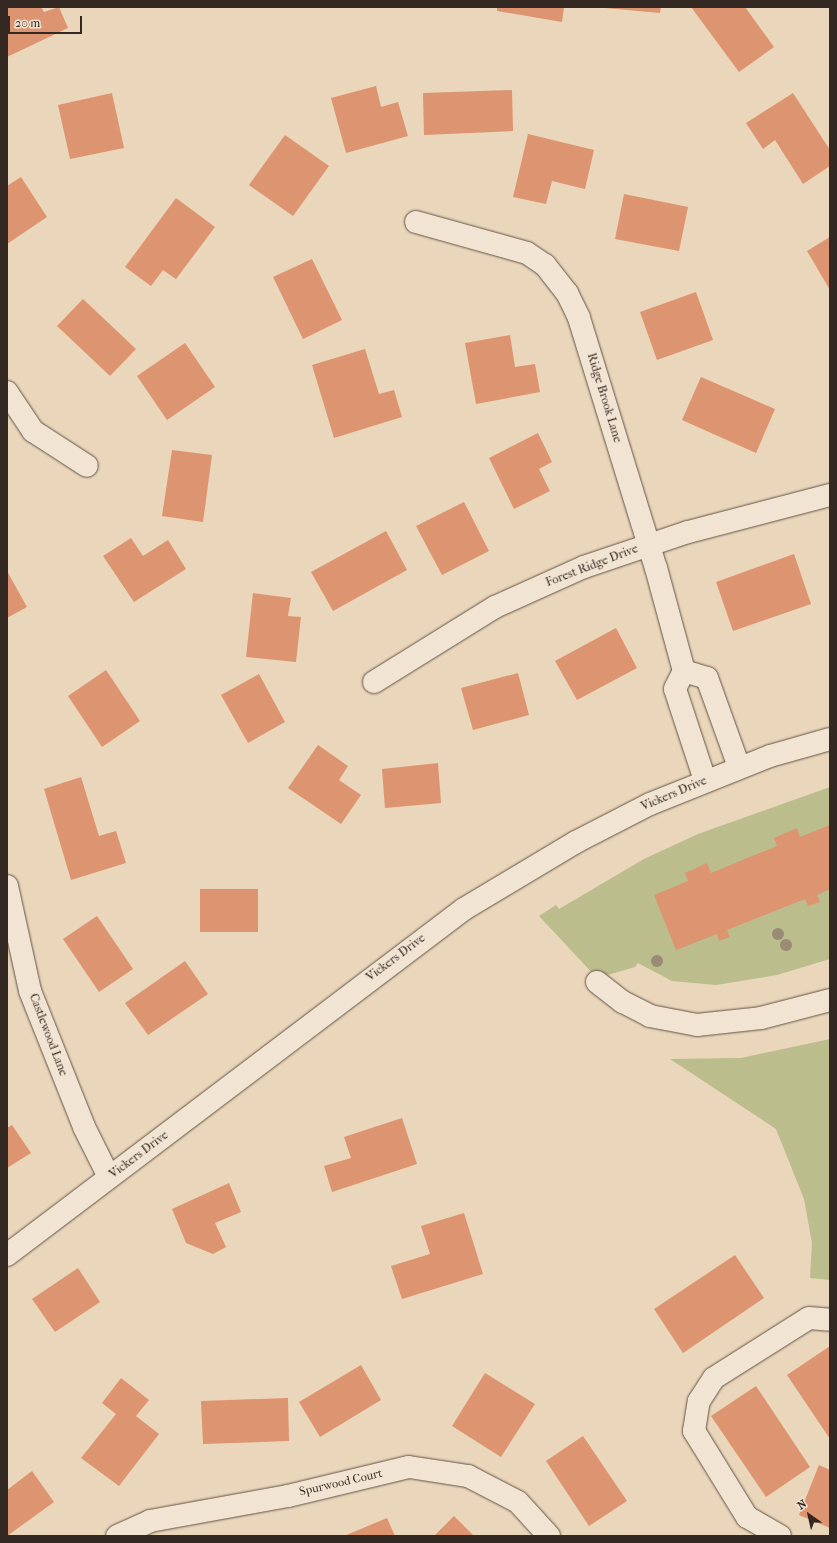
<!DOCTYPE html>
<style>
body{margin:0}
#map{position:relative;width:837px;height:1543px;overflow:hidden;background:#ead6ba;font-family:"IM FELL French Canon",serif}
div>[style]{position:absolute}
.green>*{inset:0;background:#bbbd8c}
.building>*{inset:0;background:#dd9470}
.roads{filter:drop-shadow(0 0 1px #625448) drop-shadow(0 0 1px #625448)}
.minor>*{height:22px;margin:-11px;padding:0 11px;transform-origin:11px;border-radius:11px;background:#f1e4d2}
.trees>*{width:12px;height:12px;margin:-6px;border-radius:50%;background:#998b75}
span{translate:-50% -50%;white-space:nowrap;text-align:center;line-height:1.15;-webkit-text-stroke:3px #f1e4d2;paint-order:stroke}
.street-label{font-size:12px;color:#342822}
.frame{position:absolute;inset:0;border:8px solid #342822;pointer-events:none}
.north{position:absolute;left:789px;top:1495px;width:40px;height:40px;-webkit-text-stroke:3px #f1e4d2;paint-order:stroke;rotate:326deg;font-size:11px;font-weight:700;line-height:16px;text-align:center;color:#342822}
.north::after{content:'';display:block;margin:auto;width:14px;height:18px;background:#342822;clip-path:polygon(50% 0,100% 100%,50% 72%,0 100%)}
.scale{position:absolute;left:8px;top:16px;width:74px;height:18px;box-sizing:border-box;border:2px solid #342822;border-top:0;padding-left:5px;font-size:12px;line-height:14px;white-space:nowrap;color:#342822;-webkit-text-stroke:3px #f1e4d2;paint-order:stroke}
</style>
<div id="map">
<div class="green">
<i style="clip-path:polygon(830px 787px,830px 959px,777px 975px,716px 985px,672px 981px,638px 963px,635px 967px,597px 978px,539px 916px,556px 905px,559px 909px,644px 859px,698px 834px)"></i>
<i style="clip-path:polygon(830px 1039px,830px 1280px,810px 1278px,812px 1243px,804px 1199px,776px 1129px,670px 1059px,741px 1058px)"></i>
</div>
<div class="building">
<i style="clip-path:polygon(7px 7px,41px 7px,44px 12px,59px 7px,68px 28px,7px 57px)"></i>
<i style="clip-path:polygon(497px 7px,564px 7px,562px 22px,497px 11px)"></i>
<i style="clip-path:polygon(594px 7px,661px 7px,660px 13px)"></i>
<i style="clip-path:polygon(691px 7px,745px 7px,774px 47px,739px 72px)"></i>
<i style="clip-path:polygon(376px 86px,381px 107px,398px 102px,408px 136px,346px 153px,331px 98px)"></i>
<i style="clip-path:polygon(512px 90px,513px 131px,424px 135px,423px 93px)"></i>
<i style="clip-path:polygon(112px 93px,124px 148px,70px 159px,58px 105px)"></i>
<i style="clip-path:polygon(793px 93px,830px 150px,830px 166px,803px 184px,775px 140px,763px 149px,746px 123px)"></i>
<i style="clip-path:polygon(528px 134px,594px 150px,585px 189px,552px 181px,546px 204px,513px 197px)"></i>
<i style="clip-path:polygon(285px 135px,329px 166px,293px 216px,249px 185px)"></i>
<i style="clip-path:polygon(21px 177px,47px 217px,7px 244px,7px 186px)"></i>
<i style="clip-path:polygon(624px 194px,688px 207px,679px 251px,615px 239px)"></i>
<i style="clip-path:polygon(176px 198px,215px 227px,176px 279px,163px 270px,151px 286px,125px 267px)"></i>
<i style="clip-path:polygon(830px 237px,830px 290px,807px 251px)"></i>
<i style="clip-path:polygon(312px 259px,342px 320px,303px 339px,273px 277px)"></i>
<i style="clip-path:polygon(696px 292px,713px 340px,657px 360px,640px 312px)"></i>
<i style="clip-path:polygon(83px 299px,136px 349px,110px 376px,57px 326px)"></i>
<i style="clip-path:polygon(510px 335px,515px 367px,535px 364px,540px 392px,476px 404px,465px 343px)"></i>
<i style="clip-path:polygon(185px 343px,215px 387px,167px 420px,137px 376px)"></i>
<i style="clip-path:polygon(365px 349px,379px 394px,394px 390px,402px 417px,334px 438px,312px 365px)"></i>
<i style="clip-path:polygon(701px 377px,775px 409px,756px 453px,682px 420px)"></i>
<i style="clip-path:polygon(538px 433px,552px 462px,539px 469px,550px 491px,514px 509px,489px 458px)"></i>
<i style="clip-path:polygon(172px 450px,212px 455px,203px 522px,162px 516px)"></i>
<i style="clip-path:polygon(464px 502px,489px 551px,442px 575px,416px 526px)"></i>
<i style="clip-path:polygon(386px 531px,407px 570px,333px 611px,311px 572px)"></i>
<i style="clip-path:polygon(131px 538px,143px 556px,168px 540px,186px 569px,134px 602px,103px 556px)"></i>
<i style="clip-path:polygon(794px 554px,811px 604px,733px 631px,716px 582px)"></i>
<i style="clip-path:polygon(7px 571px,27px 607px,7px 618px)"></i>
<i style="clip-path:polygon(253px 593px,291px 598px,288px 616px,301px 617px,296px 662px,246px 657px)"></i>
<i style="clip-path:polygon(616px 628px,637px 668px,577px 700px,555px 661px)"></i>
<i style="clip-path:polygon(106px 670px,140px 721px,102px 747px,68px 696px)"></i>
<i style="clip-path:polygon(518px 673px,529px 715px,473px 730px,461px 688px)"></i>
<i style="clip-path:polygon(259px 674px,285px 722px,248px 743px,221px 695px)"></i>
<i style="clip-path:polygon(318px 745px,348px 766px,339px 780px,361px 795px,341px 824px,288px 788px)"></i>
<i style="clip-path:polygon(438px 763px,441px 803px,385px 808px,382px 769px)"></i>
<i style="clip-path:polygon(81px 777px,99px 836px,116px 831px,126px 863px,71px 880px,44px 789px)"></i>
<i style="clip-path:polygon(830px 825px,830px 889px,817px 895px,820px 902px,808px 906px,805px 899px,727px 930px,730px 937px,719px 941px,717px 934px,676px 950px,654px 895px,688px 881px,685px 873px,707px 863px,711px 873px,777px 846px,774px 838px,797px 828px,800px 837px)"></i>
<i style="clip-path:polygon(200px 889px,258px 889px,258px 932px,200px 932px)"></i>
<i style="clip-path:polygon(97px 916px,133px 969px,99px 992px,63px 939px)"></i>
<i style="clip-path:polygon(185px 961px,208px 994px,148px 1035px,125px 1003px)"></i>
<i style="clip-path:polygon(402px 1118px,417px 1164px,332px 1192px,324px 1166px,351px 1158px,344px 1137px)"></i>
<i style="clip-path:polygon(12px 1125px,31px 1153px,7px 1168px,7px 1128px)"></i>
<i style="clip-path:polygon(229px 1183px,241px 1212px,215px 1223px,226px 1247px,213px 1254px,186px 1243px,172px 1209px)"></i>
<i style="clip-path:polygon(464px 1213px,483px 1274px,402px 1299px,391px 1266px,430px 1254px,421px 1226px)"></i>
<i style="clip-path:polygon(735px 1255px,764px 1298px,683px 1353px,654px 1309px)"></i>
<i style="clip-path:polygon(78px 1268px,100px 1302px,55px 1332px,32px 1299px)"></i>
<i style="clip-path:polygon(830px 1346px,830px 1439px,787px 1375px)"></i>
<i style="clip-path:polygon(361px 1365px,381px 1400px,320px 1437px,299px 1402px)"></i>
<i style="clip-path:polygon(485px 1373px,535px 1404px,501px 1457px,452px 1426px)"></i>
<i style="clip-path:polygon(121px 1378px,149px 1400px,136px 1416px,159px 1434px,119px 1486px,81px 1458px,116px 1414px,102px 1403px)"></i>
<i style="clip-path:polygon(756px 1386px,810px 1467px,766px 1497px,711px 1416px)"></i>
<i style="clip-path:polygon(288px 1398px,289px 1441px,203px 1444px,201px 1401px)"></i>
<i style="clip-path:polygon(583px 1436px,627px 1501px,589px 1526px,546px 1461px)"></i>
<i style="clip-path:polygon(819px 1465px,830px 1470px,830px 1528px,799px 1515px)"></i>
<i style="clip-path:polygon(32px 1471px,54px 1502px,7px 1536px,7px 1490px)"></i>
<i style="clip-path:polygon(454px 1516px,474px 1536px,434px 1536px)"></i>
<i style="clip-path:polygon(387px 1518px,395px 1536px,344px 1536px)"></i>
</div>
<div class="roads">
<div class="minor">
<i style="left:416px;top:222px;width:115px;rotate:15.6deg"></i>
<i style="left:527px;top:253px;width:22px;rotate:34deg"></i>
<i style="left:545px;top:265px;width:36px;rotate:52deg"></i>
<i style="left:567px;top:293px;width:28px;rotate:64deg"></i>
<i style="left:579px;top:318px;width:262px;rotate:72.9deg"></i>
<i style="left:656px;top:568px;width:107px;rotate:74.8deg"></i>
<i style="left:684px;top:671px;width:20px;rotate:117deg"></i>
<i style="left:675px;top:689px;width:96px;rotate:71.8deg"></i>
<i style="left:7px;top:392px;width:47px;rotate:56.3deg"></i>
<i style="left:33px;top:431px;width:64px;rotate:32.9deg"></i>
<i style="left:684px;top:671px;width:24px;rotate:17deg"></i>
<i style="left:707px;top:678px;width:95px;rotate:70.2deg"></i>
<i style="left:374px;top:682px;width:142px;rotate:-31.8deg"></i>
<i style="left:495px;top:607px;width:98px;rotate:-24.2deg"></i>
<i style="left:584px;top:567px;width:110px;rotate:-18.6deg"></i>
<i style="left:688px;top:532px;width:147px;rotate:-14.6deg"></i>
<i style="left:7px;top:886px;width:107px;rotate:77.6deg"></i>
<i style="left:30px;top:991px;width:146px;rotate:68.3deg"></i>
<i style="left:84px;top:1127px;width:56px;rotate:63.4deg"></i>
<i style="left:597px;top:982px;width:33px;rotate:38deg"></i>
<i style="left:623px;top:1002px;width:30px;rotate:27deg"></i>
<i style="left:650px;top:1016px;width:48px;rotate:10.8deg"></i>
<i style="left:697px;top:1025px;width:64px;rotate:-6.2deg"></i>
<i style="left:761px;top:1018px;width:71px;rotate:-14.6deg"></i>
<i style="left:7px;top:1255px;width:573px;rotate:-37.13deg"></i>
<i style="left:464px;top:909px;width:131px;rotate:-30.9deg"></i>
<i style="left:576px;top:842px;width:83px;rotate:-27.2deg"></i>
<i style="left:650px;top:804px;width:129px;rotate:-21.8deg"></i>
<i style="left:770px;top:756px;width:62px;rotate:-15.8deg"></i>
<i style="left:117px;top:1536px;width:36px;rotate:-24deg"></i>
<i style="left:150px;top:1521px;width:140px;rotate:-10.3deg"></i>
<i style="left:288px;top:1496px;width:124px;rotate:-13.5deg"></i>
<i style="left:409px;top:1467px;width:60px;rotate:8.7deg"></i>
<i style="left:468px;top:1476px;width:56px;rotate:27.5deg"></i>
<i style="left:518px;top:1502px;width:46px;rotate:47.6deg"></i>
<i style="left:780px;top:1536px;width:38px;rotate:-150deg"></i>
<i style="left:747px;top:1517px;width:101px;rotate:-121.6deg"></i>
<i style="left:694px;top:1431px;width:30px;rotate:-81deg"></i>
<i style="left:699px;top:1401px;width:27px;rotate:-57deg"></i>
<i style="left:714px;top:1378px;width:112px;rotate:-32.3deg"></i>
<i style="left:809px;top:1318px;width:21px;rotate:5deg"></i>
</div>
</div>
<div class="trees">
<i style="left:778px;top:934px"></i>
<i style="left:786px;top:945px"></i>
<i style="left:657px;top:961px"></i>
</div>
<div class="street-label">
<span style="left:604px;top:398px;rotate:73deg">Ridge Brook Lane</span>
<span style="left:592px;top:566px;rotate:-21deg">Forest Ridge Drive</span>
<span style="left:674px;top:794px;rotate:-23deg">Vickers Drive</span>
<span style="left:396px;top:958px;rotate:-37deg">Vickers Drive</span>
<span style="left:48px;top:1035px;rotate:69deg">Castlewood Lane</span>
<span style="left:139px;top:1155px;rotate:-37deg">Vickers Drive</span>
<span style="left:341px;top:1483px;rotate:-13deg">Spurwood Court</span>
</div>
<div class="frame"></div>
<div class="north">N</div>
<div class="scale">20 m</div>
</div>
